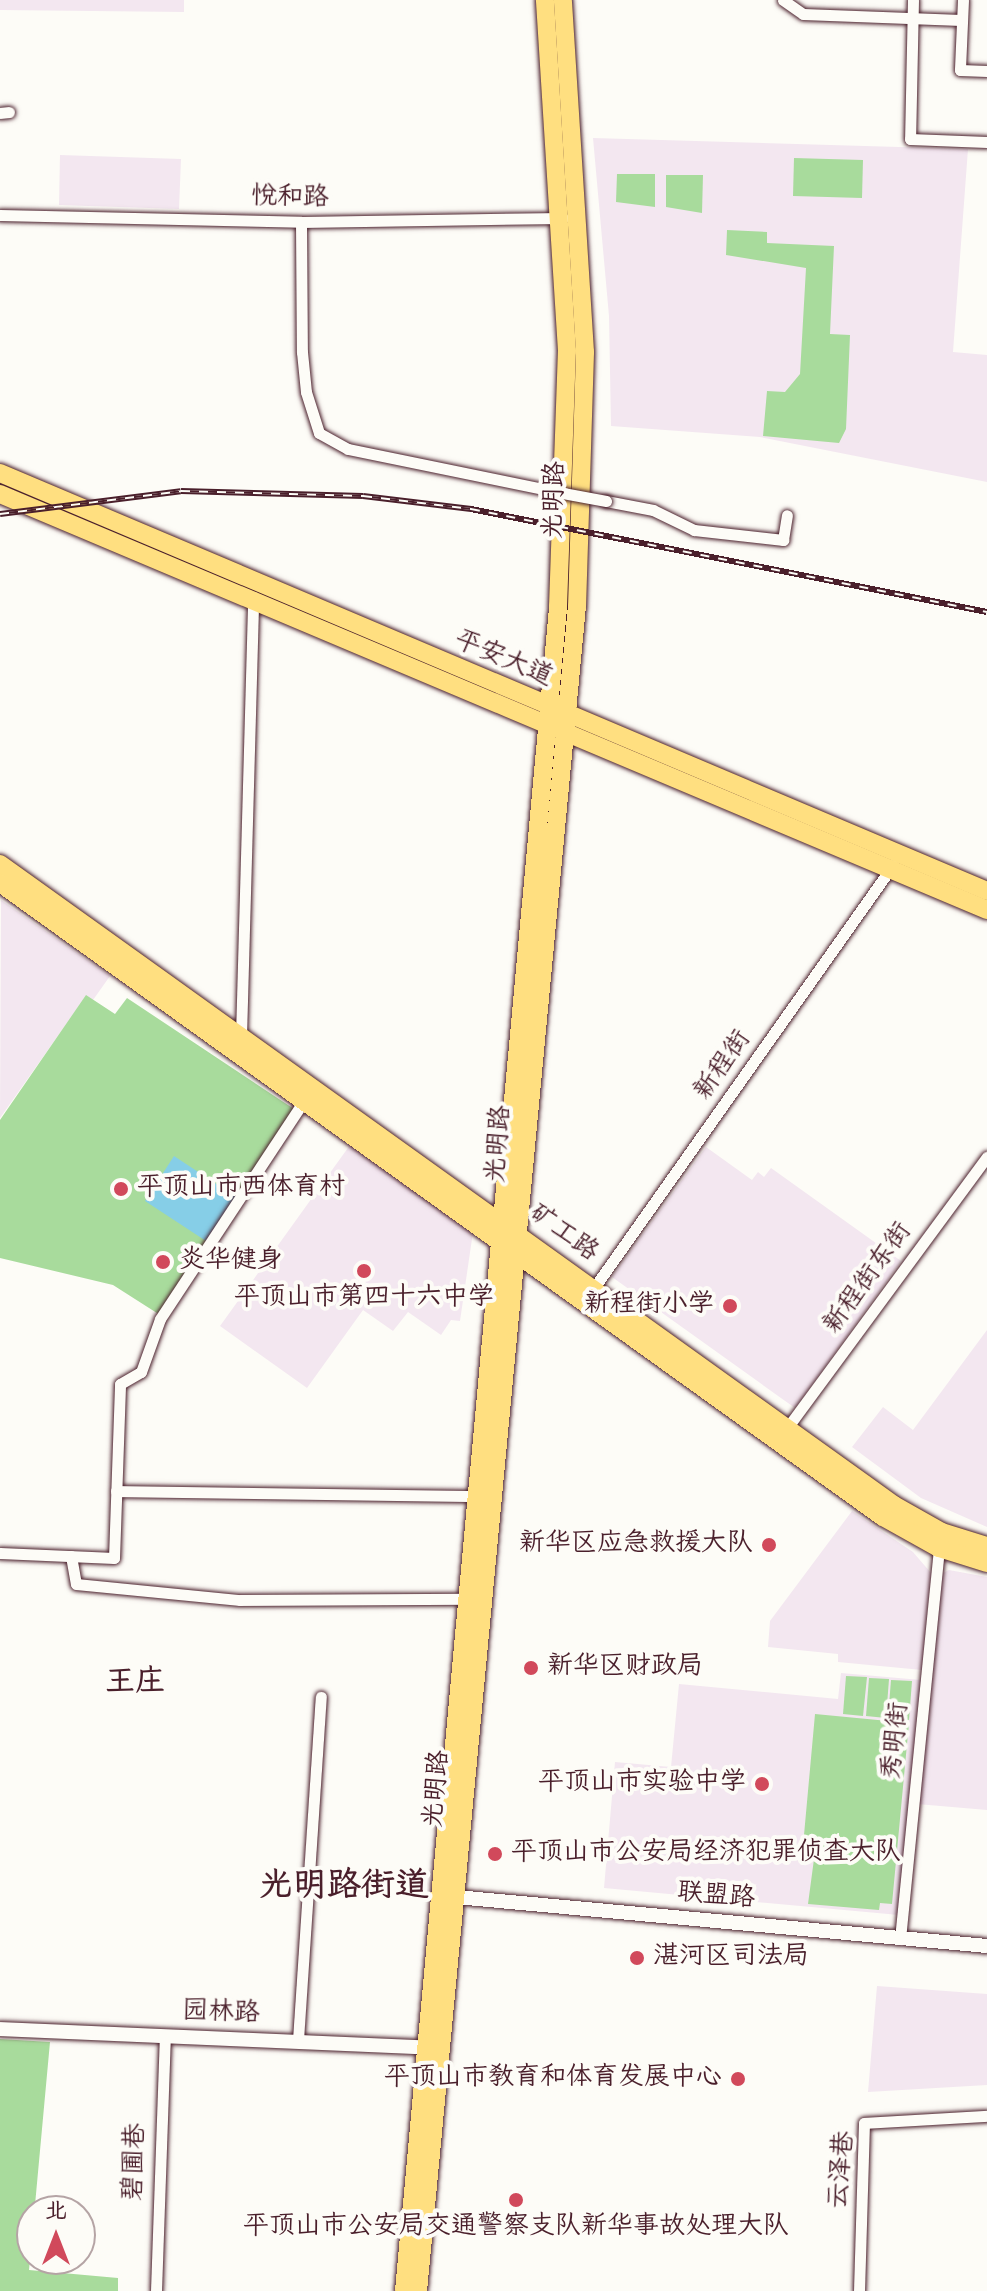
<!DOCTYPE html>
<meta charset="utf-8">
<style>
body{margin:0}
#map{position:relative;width:987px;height:2291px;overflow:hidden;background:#fdfcf7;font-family:Dekko,"LXGW WenKai TC",sans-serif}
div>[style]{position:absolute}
.built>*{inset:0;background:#f3e7f0}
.green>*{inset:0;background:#a8db9c}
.water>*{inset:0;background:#86cee7}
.roads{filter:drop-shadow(0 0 2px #4a1f2b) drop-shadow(0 0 2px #4a1f2b)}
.minor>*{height:11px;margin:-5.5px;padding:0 5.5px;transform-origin:5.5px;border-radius:5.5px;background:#fdfcf7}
.tertiary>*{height:14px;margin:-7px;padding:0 7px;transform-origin:7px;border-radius:7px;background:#fdfcf7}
.primary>*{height:18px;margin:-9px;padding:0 9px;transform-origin:9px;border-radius:9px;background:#ffdf80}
.rail>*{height:6px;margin-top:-3px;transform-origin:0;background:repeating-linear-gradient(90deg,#fdfcf7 0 9px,#4a1f2b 0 18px);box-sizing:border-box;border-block:2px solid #4a1f2b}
.bridges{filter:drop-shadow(0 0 2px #4a1f2b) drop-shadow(0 0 2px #4a1f2b)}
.minor-bridge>*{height:11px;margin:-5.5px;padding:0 5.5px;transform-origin:5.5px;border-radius:5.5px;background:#fdfcf7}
.dots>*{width:22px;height:22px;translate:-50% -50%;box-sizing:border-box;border:4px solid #fdfcf7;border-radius:50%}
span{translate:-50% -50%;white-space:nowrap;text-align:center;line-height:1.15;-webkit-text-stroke:8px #fdfcf7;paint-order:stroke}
.street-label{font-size:26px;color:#4a1f2b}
.poi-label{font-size:26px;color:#4a1f2b}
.left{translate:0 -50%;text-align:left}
.right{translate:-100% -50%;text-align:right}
.quarter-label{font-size:30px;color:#4a1f2b;font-weight:700}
.district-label{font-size:34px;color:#4a1f2b;font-weight:700}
.north{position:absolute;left:16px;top:2195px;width:80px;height:80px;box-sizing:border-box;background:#fdfcf7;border:2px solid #b5a4a5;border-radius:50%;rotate:0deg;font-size:22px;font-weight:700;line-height:32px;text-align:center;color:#4a1f2b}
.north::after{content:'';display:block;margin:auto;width:28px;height:36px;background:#d1495b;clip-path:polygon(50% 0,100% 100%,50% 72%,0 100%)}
</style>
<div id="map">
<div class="built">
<i style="clip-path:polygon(0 0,184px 0,184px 12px,0 10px)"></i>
<i style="clip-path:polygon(593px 138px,968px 149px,953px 352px,987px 355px,987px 482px,760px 437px,611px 426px,609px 316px)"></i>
<i style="clip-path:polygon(60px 155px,181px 159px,179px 209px,59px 205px)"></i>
<i style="clip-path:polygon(1px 900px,110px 976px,93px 1000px,86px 996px,0 1118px)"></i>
<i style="clip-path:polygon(350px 1145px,473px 1232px,460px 1321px,451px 1320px,441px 1335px,408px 1312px,393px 1331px,363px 1310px,307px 1388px,220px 1326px)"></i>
<i style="clip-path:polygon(706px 1147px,752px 1180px,758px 1172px,764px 1177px,771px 1168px,901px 1261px,795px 1408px,612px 1277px)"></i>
<i style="clip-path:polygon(987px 1330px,987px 1527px,921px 1498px,852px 1447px,883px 1407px,913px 1430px)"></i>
<i style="clip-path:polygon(852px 1511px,913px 1552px,931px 1573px,922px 1670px,838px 1662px,838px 1654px,768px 1647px,770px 1621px)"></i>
<i style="clip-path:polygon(949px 1570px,987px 1577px,987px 1810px,917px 1804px,939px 1575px)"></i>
<i style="clip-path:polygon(841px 1673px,921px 1680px,899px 1915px,604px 1888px,615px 1762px,671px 1767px,679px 1684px,838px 1699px)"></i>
<i style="clip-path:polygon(877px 1986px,987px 1994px,987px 2085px,868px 2092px)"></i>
</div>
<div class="green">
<i style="clip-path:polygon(794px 158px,863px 160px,862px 198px,793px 196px)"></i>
<i style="clip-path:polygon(617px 174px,655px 174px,655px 207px,616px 202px)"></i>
<i style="clip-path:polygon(666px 175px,703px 175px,702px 213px,666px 207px)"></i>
<i style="clip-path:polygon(727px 230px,767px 232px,767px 243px,834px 246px,830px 334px,850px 335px,846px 429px,839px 443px,763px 436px,767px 391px,785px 392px,800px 374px,806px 268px,726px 255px)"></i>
<i style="clip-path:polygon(86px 995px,115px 1014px,127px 998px,294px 1109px,160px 1315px,113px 1285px,0 1258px,0 1120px)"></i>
<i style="clip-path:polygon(846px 1676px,867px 1677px,863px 1716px,843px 1714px)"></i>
<i style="clip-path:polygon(869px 1678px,889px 1679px,886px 1718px,866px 1716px)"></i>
<i style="clip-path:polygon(891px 1680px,912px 1681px,909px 1720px,888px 1718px)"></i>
<i style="clip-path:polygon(815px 1714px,909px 1723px,892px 1904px,880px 1903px,879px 1910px,808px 1904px,814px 1859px,802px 1857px)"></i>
<i style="clip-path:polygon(0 2039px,50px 2042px,29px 2270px,118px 2278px,118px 2291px,0 2291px)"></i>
</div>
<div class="water">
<i style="clip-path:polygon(174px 1156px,236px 1197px,206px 1241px,145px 1201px)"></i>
</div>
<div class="roads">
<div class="minor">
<i style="left:783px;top:0;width:24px;rotate:35deg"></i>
<i style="left:803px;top:14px;width:158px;rotate:2.2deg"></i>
<i style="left:913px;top:0;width:139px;rotate:91.2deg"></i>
<i style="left:910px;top:139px;width:77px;rotate:2.2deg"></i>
<i style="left:963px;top:0;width:70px;rotate:92.5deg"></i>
<i style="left:960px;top:70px;width:27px;rotate:2deg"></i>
<i style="left:0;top:113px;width:9px;rotate:-6deg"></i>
<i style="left:0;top:215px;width:301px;rotate:1.3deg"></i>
<i style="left:301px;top:222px;width:262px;rotate:-0.9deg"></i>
<i style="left:301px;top:222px;width:130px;rotate:89.6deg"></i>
<i style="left:302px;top:352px;width:40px;rotate:84.3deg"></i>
<i style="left:306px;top:392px;width:43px;rotate:72.4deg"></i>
<i style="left:319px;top:433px;width:33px;rotate:29deg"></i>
<i style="left:348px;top:449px;width:208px;rotate:11.6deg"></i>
<i style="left:606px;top:501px;width:48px;rotate:10.8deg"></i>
<i style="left:653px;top:510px;width:46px;rotate:26deg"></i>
<i style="left:694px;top:530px;width:90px;rotate:6.4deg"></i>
<i style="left:783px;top:540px;width:25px;rotate:-81deg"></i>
<i style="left:241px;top:1036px;width:439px;rotate:-88.4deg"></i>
<i style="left:591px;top:1292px;width:523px;rotate:-54.73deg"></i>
<i style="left:787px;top:1428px;width:337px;rotate:-53.6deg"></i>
<i style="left:116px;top:1491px;width:364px;rotate:0.8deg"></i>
<i style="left:0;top:1553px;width:114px;rotate:2.5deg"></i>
<i style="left:114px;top:1558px;width:174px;rotate:-88deg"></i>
<i style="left:120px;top:1384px;width:24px;rotate:-30deg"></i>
<i style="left:141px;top:1372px;width:56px;rotate:-70.3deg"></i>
<i style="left:160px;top:1319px;width:260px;rotate:-56.6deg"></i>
<i style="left:71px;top:1556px;width:28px;rotate:80deg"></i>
<i style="left:76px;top:1584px;width:165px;rotate:5.6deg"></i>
<i style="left:240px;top:1600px;width:227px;rotate:-0.3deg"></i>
<i style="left:900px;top:1939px;width:393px;rotate:-84.3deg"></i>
<i style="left:298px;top:2040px;width:344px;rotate:-86.2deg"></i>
<i style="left:156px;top:2291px;width:256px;rotate:-88deg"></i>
<i style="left:859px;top:2291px;width:168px;rotate:-88.3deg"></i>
<i style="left:864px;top:2123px;width:123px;rotate:-3.3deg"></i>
</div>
<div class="tertiary">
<i style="left:445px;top:1896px;width:544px;rotate:5.27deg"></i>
<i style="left:0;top:2029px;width:437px;rotate:2.5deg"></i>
</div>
<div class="primary">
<i style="left:0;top:473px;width:1072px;rotate:22.95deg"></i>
<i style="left:0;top:494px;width:1071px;rotate:22.85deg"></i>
<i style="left:0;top:864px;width:1100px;rotate:35.64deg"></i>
<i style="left:894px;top:1505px;width:55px;rotate:29.4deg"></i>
<i style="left:942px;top:1532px;width:47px;rotate:17.3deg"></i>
<i style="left:0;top:883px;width:1087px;rotate:35.68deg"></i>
<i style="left:883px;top:1517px;width:64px;rotate:29deg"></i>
<i style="left:939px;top:1548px;width:50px;rotate:17.4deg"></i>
<i style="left:404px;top:2291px;width:1691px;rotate:-84.77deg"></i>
<i style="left:558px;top:607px;width:256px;rotate:-88deg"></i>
<i style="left:567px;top:351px;width:352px;rotate:-93.6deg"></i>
<i style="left:418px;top:2291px;width:1691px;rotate:-84.61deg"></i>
<i style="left:577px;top:607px;width:255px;rotate:-88.2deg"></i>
<i style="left:585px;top:352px;width:353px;rotate:-93.6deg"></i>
</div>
</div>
<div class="rail">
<i style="left:0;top:514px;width:182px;rotate:-7.2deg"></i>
<i style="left:181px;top:491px;width:182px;rotate:1.6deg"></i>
<i style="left:363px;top:496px;width:109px;rotate:6.9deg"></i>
<i style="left:471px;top:509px;width:526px;rotate:11.29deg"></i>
</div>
<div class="bridges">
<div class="minor-bridge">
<i style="left:552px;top:491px;width:55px;rotate:10.5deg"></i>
</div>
</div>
<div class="dots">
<i style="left:121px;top:1189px;background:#d1495b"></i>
<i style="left:163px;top:1262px;background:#d1495b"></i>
<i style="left:364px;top:1271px;background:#d1495b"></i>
<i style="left:730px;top:1306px;background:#d1495b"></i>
<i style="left:769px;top:1545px;background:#d1495b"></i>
<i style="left:531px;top:1668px;background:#d1495b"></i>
<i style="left:762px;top:1784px;background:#d1495b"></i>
<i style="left:495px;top:1854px;background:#d1495b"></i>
<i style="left:637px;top:1958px;background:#d1495b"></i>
<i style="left:738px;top:2079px;background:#d1495b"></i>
<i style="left:516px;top:2200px;background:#d1495b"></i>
</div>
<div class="street-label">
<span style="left:290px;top:199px;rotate:1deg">悦和路</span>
<span style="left:556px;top:500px;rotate:-88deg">光明路</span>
<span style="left:503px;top:660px;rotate:23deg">平安大道</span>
<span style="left:724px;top:1066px;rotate:-55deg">新程街</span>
<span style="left:500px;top:1144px;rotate:-85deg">光明路</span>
<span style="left:563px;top:1234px;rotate:36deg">矿工路</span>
<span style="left:869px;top:1279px;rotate:-54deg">新程街东街</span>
<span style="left:897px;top:1741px;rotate:-84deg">秀明街</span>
<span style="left:438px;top:1789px;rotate:-85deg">光明路</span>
<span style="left:716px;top:1897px;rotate:5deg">联盟路</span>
<span style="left:221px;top:2014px;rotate:2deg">园林路</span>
<span style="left:136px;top:2162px;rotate:-88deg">碧圃巷</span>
<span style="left:843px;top:2170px;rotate:-85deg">云泽巷</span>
</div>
<div class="poi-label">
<span class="left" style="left:137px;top:1189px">平顶山市西体育村</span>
<span class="left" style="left:179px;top:1262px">炎华健身</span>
<span style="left:364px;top:1299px">平顶山市第四十六中学</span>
<span class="right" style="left:714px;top:1306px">新程街小学</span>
<span class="right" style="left:753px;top:1545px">新华区应急救援大队</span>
<span class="left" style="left:547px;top:1668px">新华区财政局</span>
<span class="right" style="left:746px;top:1784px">平顶山市实验中学</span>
<span class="left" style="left:511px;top:1854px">平顶山市公安局经济犯罪侦查大队</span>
<span class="left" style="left:653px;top:1958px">湛河区司法局</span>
<span class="right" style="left:722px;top:2079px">平顶山市教育和体育发展中心</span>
<span style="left:516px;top:2228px">平顶山市公安局交通警察支队新华事故处理大队</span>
</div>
<div class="quarter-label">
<span style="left:135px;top:1685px">王庄</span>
</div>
<div class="district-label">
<span style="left:344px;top:1889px">光明路街道</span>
</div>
<div class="north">北</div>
</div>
